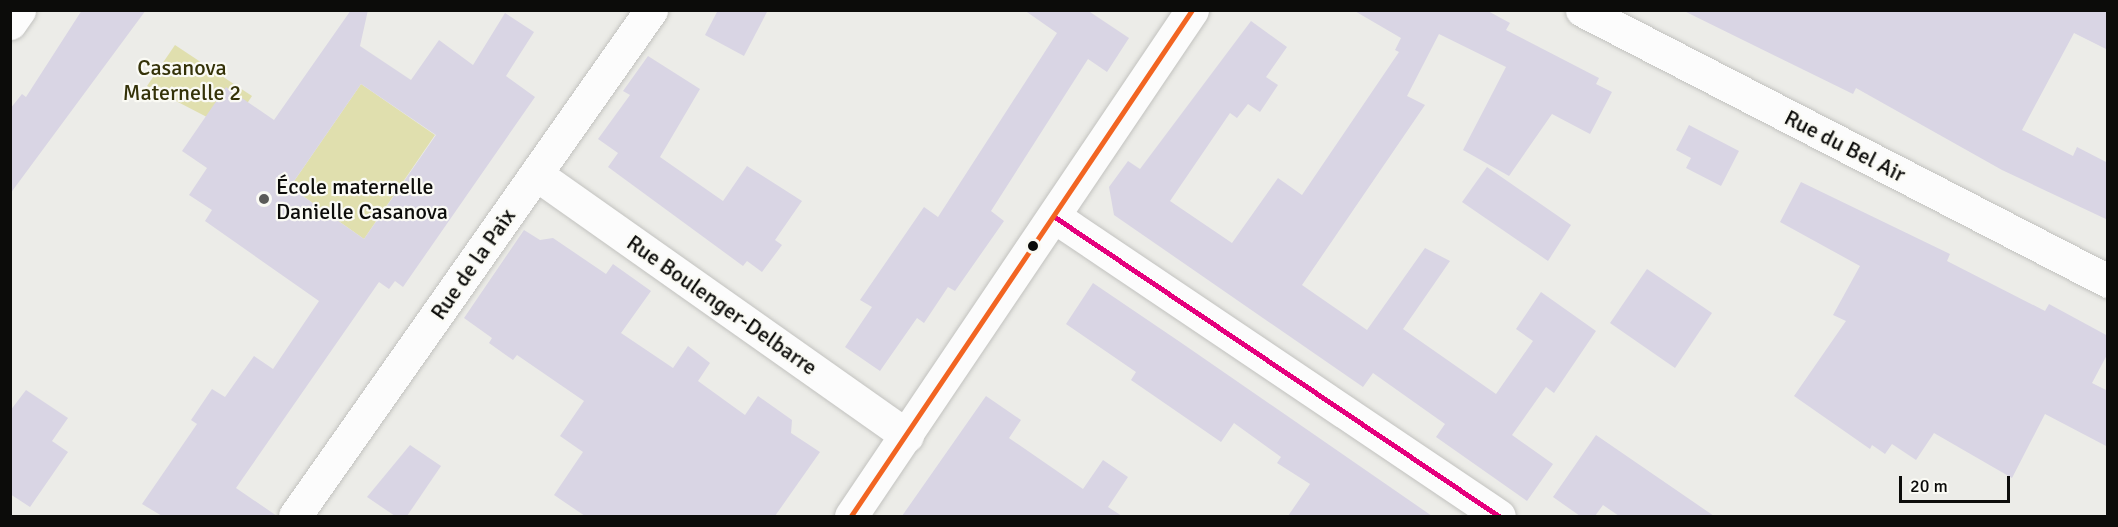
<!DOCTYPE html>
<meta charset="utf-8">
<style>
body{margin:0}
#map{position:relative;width:2118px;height:527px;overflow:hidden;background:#ecece8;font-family:Signika,sans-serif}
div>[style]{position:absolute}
.green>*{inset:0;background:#e0dfae}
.building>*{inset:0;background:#d9d5e4}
.roads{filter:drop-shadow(0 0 2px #c2c2bf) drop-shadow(0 0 2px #c2c2bf)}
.minor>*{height:33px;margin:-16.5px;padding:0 16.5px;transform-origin:16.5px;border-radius:16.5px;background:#fcfcfc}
.bus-1>*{height:4.5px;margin:-2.25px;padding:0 2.25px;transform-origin:2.25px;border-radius:2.25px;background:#e5007d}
.bus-2>*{height:4.5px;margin:-2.25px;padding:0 2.25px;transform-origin:2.25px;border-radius:2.25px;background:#f26522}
.dots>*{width:16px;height:16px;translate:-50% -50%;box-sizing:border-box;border:3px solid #fafaf4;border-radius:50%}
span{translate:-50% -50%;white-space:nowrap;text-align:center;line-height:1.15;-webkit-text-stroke:4.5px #fafaf4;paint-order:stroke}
.park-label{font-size:22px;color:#343208}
.street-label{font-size:22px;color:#0c0c0a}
.poi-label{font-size:22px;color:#0c0c0a}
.left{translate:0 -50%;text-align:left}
.frame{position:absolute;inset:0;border:12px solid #0c0c0a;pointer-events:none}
.scale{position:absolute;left:1899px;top:476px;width:111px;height:27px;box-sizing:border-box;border:3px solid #0c0c0a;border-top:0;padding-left:8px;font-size:18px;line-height:21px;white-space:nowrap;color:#0c0c0a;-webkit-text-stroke:4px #fafaf4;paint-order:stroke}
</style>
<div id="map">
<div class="green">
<i style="clip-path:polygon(175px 45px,252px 96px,230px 129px,147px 86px)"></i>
<i style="clip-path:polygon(361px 84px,435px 135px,364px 239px,290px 187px)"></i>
</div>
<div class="building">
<i style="clip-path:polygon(82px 10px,146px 10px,10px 194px,10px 109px,22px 94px,26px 97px)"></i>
<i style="clip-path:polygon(evenodd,351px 10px,368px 10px,360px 46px,411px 80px,439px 40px,473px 65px,505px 13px,534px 32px,506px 76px,535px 97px,403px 287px,395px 281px,389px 289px,379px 282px,236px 488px,277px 516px,162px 516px,142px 504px,197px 424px,191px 420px,212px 389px,225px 397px,254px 356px,273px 369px,319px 301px,205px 221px,212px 210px,189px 195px,207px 168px,182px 151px,226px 87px,274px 120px,351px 10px,361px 84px,436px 135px,364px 239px,290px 187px,361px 84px)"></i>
<i style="clip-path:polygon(718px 10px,768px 10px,744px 56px,705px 35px)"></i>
<i style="clip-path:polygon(1024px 10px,1087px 10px,1129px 38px,1107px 72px,1088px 59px,991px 211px,1004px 221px,955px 291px,948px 287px,924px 323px,917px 318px,880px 371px,845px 347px,872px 307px,860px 300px,924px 207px,938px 217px,1057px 33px)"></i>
<i style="clip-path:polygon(1353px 10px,1486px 10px,1510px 23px,1506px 30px,1599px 78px,1596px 84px,1612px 92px,1590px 134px,1552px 114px,1509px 176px,1463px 150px,1506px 67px,1439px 34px,1407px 96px,1425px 105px,1302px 285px,1367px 330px,1425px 248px,1450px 261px,1403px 329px,1496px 394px,1533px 341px,1516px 329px,1541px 292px,1596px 331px,1554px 393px,1546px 387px,1512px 435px,1553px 464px,1527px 501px,1436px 437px,1445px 424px,1373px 373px,1363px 387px,1114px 215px,1109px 187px,1128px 161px,1140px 169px,1251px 21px,1287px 47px,1266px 77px,1278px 85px,1260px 112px,1248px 104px,1237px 118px,1230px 113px,1170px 201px,1232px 243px,1278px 178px,1302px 195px,1399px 52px,1395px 50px,1401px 38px)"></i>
<i style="clip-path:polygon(1682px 10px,2108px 10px,2108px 50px,2074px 33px,2022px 130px,2073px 156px,2077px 147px,2108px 163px,2108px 220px,2002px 170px,1856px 88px,1853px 94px)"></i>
<i style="clip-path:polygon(648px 56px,700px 89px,660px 157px,723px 201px,747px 166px,802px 201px,775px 240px,782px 245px,762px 272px,747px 261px,743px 266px,608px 167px,618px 153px,598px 139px,630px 95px,623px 91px)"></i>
<i style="clip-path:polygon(1689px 125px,1739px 151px,1721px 186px,1686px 168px,1691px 158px,1676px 150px)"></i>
<i style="clip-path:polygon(1487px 167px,1571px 225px,1548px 261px,1462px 202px)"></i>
<i style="clip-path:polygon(1801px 182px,1950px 254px,1947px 261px,2045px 311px,2049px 304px,2108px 336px,2108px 353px,2092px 383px,2108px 391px,2108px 447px,2045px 414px,2012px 478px,1934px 433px,1916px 460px,1892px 444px,1885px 454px,1872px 445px,1870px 449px,1794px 396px,1846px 321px,1833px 315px,1860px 266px,1780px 222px)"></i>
<i style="clip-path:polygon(524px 230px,540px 240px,553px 238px,606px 274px,613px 264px,651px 291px,621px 333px,673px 368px,688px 346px,710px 363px,698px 381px,745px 415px,758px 396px,792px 420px,791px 433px,820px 452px,775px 516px,585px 516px,554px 495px,583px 452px,560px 436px,584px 401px,517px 355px,513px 360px,489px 343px,492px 338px,464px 318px)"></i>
<i style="clip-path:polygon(1647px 269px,1712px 313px,1675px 368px,1610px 323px)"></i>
<i style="clip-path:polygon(1093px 283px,1183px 344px,1432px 516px,1288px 516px,1310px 484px,1277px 463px,1281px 457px,1234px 423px,1221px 442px,1131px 380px,1136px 372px,1066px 324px)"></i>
<i style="clip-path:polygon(26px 390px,68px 418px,52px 441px,68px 452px,30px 507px,10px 494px,10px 411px)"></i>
<i style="clip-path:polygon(986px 396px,1021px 420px,1009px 438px,1083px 489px,1103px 460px,1128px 477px,1108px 507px,1122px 516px,902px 516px)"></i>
<i style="clip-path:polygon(1596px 435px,1714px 516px,1619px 516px,1603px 505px,1595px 516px,1580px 516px,1553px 497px)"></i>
<i style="clip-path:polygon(410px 445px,441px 466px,407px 516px,395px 516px,367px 497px)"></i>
</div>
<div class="roads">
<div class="minor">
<i style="left:1582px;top:10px;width:592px;rotate:27.26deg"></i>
<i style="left:10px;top:23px;width:16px;rotate:-55deg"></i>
<i style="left:536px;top:174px;width:454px;rotate:35.2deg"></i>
<i style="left:1055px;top:217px;width:535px;rotate:33.96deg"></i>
<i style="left:295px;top:516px;width:619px;rotate:-54.87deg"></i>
<i style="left:851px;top:516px;width:610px;rotate:-56.02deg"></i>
</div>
</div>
<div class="bus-1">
<i style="left:1055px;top:217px;width:535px;rotate:33.96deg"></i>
</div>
<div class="bus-2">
<i style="left:851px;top:516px;width:610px;rotate:-56.02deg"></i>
</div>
<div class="dots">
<i style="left:264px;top:199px;background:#5a5a58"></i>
<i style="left:1033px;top:246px;background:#0c0c0a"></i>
</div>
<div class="park-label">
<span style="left:182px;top:80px">Casanova<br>Maternelle 2</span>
</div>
<div class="street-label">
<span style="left:1845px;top:146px;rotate:27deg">Rue du Bel Air</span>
<span style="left:473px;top:264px;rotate:-55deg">Rue de la Paix</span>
<span style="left:722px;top:305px;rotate:35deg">Rue Boulenger-Delbarre</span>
</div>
<div class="poi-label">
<span class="left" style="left:276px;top:199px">École maternelle<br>Danielle Casanova</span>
</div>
<div class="frame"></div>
<div class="scale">20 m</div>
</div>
